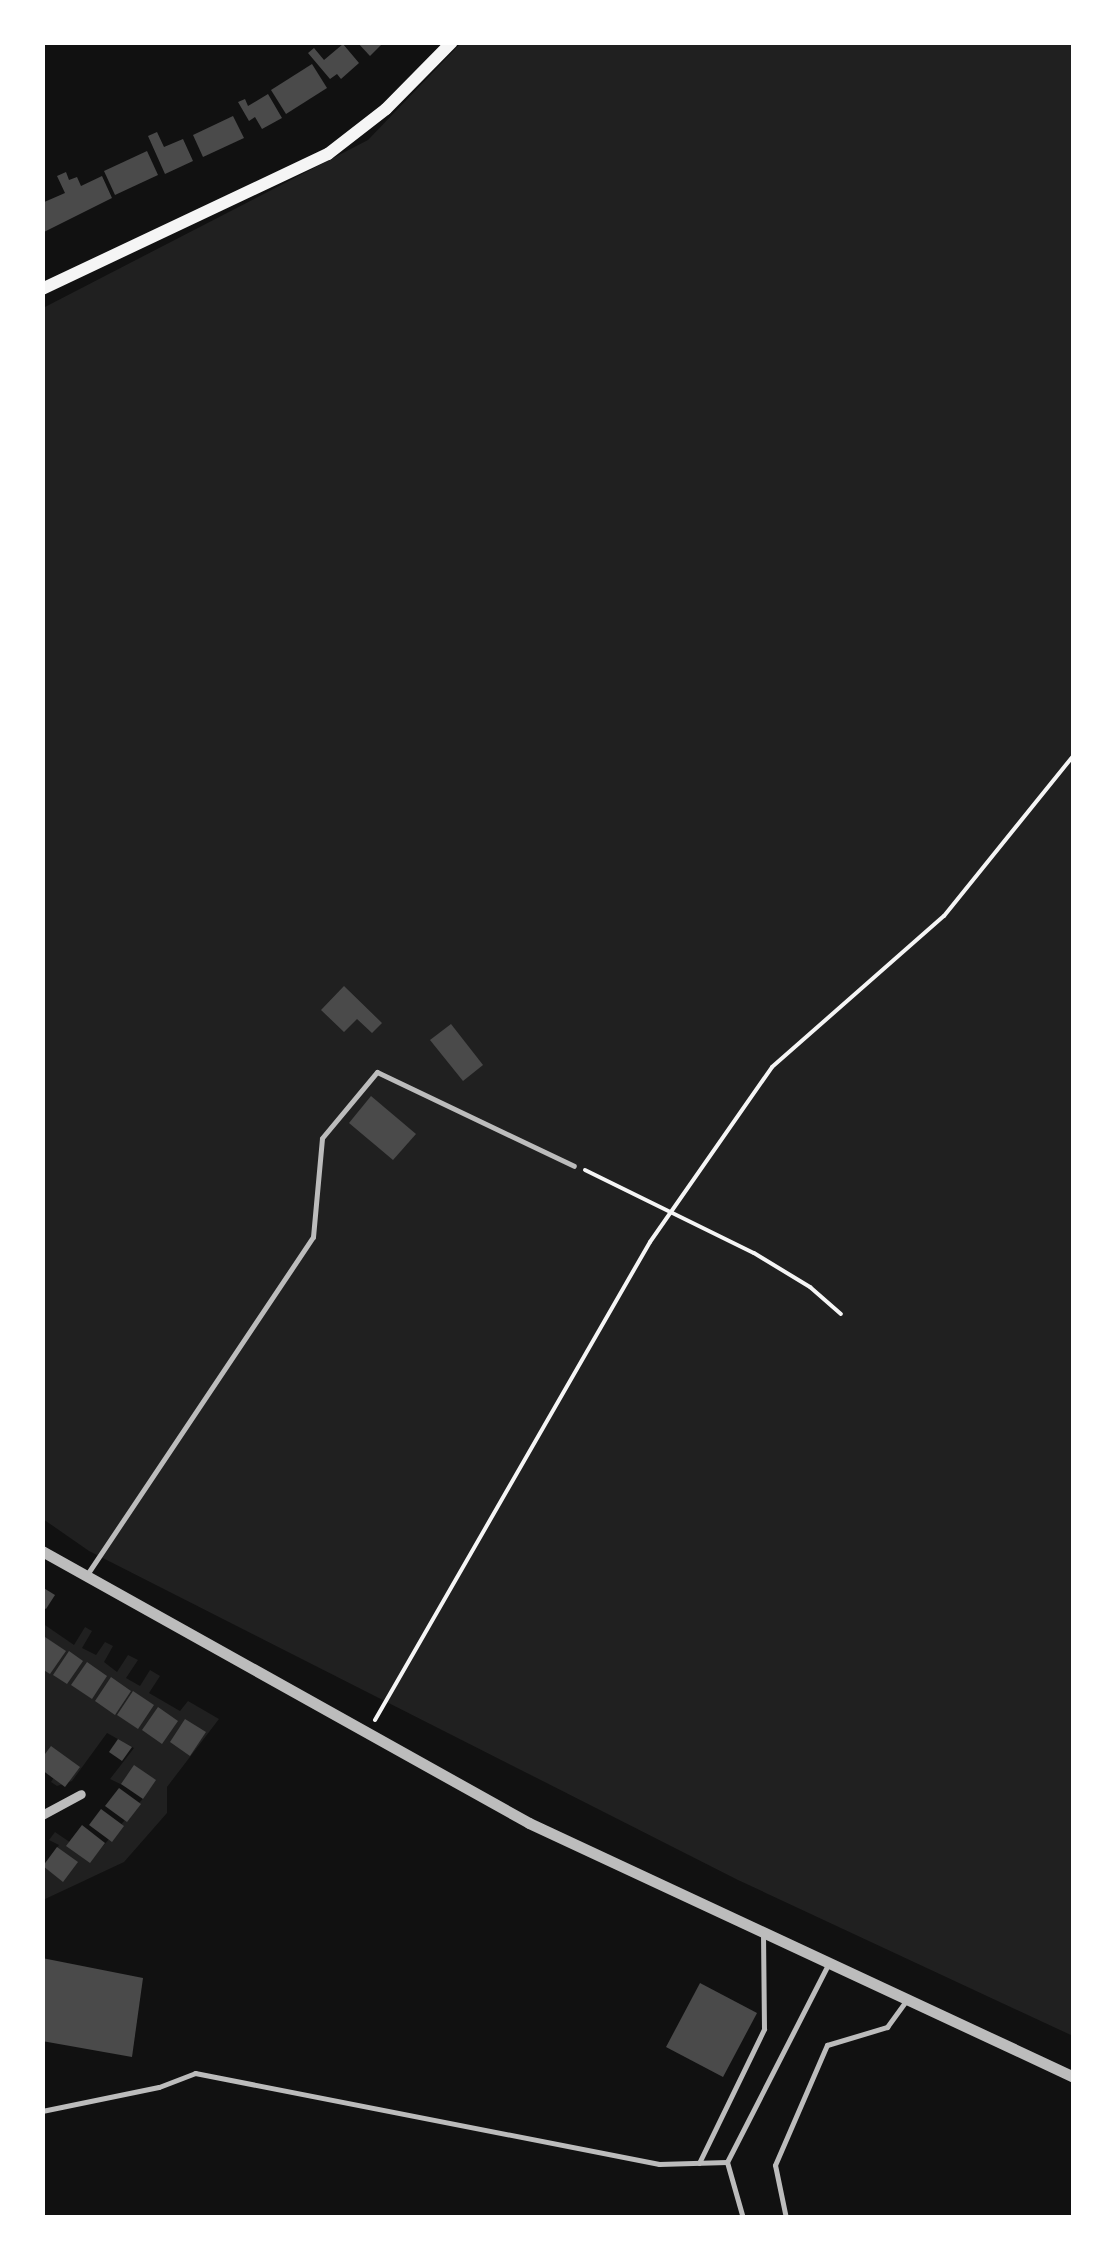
<!DOCTYPE html>
<style>
body{margin:0}
#map{position:relative;width:1116px;height:2260px;overflow:hidden;background:#111;font-family:Jost,sans-serif}
div>[style]{position:absolute}
.green>*{inset:0;background:#202020}
.building>*{inset:0;background:#4a4a4a}
.path>*{height:4px;margin:-2px;padding:0 2px;transform-origin:2px;border-radius:2px;background:#f5f5f5}
.service>*{height:5px;margin:-2.5px;padding:0 2.5px;transform-origin:2.5px;border-radius:2.5px;background:#bcbcbc}
.minor>*{height:9px;margin:-4.5px;padding:0 4.5px;transform-origin:4.5px;border-radius:4.5px;background:#bcbcbc}
.tertiary>*{height:11px;margin:-5.5px;padding:0 5.5px;transform-origin:5.5px;border-radius:5.5px;background:#bcbcbc}
.secondary>*{height:12px;margin:-6px;padding:0 6px;transform-origin:6px;border-radius:6px;background:#f5f5f5}
span{translate:-50% -50%;white-space:nowrap;text-align:center;line-height:1.15;-webkit-text-stroke:10px #fff;paint-order:stroke}
.frame{position:absolute;inset:0;border:45px solid #fff;pointer-events:none}
</style>
<div id="map">
<div class="green">
<i style="clip-path:polygon(461px 43px,1073px 43px,1073px 2036px,738px 1880px,89px 1551px,43px 1519px,43px 308px,368px 140px)"></i>
<i style="clip-path:polygon(42px 1623px,74px 1645px,85px 1627px,92px 1631px,82px 1648px,96px 1655px,105px 1642px,113px 1646px,104px 1662px,117px 1672px,128px 1655px,138px 1660px,126px 1678px,140px 1686px,150px 1670px,160px 1676px,149px 1693px,180px 1711px,188px 1701px,219px 1719px,167px 1787px,167px 1813px,124px 1862px,43px 1900px,43px 1866px,59px 1845px,49px 1840px,55px 1832px,93px 1858px,145px 1796px,110px 1779px,134px 1748px,107px 1733px,72px 1781px,57px 1786px,51px 1782px,56px 1774px,43px 1766px)"></i>
</div>
<div class="building">
<i style="clip-path:polygon(357px 42px,384px 42px,370px 56px)"></i>
<i style="clip-path:polygon(343px 44px,359px 63px,341px 79px,337px 74px,330px 79px,308px 53px,314px 48px,324px 60px)"></i>
<i style="clip-path:polygon(312px 64px,327px 88px,286px 114px,271px 90px)"></i>
<i style="clip-path:polygon(268px 94px,282px 118px,262px 129px,255px 117px,249px 121px,238px 102px,245px 99px,248px 106px)"></i>
<i style="clip-path:polygon(233px 116px,244px 138px,203px 157px,193px 135px)"></i>
<i style="clip-path:polygon(157px 132px,164px 147px,183px 139px,193px 161px,165px 174px,148px 136px)"></i>
<i style="clip-path:polygon(147px 151px,158px 175px,115px 195px,104px 171px)"></i>
<i style="clip-path:polygon(66px 172px,69px 180px,77px 177px,81px 186px,102px 176px,112px 198px,42px 233px,42px 203px,65px 193px,57px 176px)"></i>
<i style="clip-path:polygon(344px 986px,382px 1023px,372px 1033px,357px 1019px,344px 1032px,321px 1010px)"></i>
<i style="clip-path:polygon(451px 1024px,483px 1065px,463px 1081px,430px 1040px)"></i>
<i style="clip-path:polygon(371px 1096px,416px 1134px,393px 1160px,349px 1123px)"></i>
<i style="clip-path:polygon(42px 1587px,55px 1595px,46px 1609px,42px 1607px)"></i>
<i style="clip-path:polygon(45px 1637px,66px 1651px,50px 1674px,42px 1669px)"></i>
<i style="clip-path:polygon(69px 1651px,83px 1661px,67px 1684px,53px 1675px)"></i>
<i style="clip-path:polygon(87px 1662px,107px 1676px,92px 1699px,71px 1685px)"></i>
<i style="clip-path:polygon(111px 1677px,131px 1691px,115px 1715px,95px 1701px)"></i>
<i style="clip-path:polygon(133px 1691px,154px 1705px,138px 1729px,117px 1715px)"></i>
<i style="clip-path:polygon(158px 1707px,178px 1721px,162px 1744px,142px 1730px)"></i>
<i style="clip-path:polygon(185px 1719px,206px 1732px,190px 1756px,170px 1742px)"></i>
<i style="clip-path:polygon(118px 1739px,132px 1747px,122px 1761px,109px 1752px)"></i>
<i style="clip-path:polygon(51px 1746px,80px 1767px,65px 1787px,42px 1770px,42px 1758px)"></i>
<i style="clip-path:polygon(134px 1765px,156px 1780px,143px 1799px,121px 1784px)"></i>
<i style="clip-path:polygon(119px 1788px,141px 1804px,127px 1822px,105px 1806px)"></i>
<i style="clip-path:polygon(101px 1809px,124px 1826px,112px 1842px,89px 1825px)"></i>
<i style="clip-path:polygon(82px 1825px,105px 1843px,90px 1863px,66px 1846px)"></i>
<i style="clip-path:polygon(57px 1847px,78px 1862px,63px 1882px,43px 1866px)"></i>
<i style="clip-path:polygon(42px 1958px,143px 1978px,132px 2057px,42px 2041px)"></i>
<i style="clip-path:polygon(700px 1983px,757px 2013px,723px 2077px,666px 2047px)"></i>
</div>
<div class="path">
<i style="left:585px;top:1170px;width:188px;rotate:26.2deg"></i>
<i style="left:754px;top:1253px;width:66px;rotate:31.3deg"></i>
<i style="left:810px;top:1287px;width:41px;rotate:41.1deg"></i>
<i style="left:375px;top:1720px;width:551px;rotate:-60.09deg"></i>
<i style="left:650px;top:1242px;width:213px;rotate:-55.1deg"></i>
<i style="left:772px;top:1067px;width:229px;rotate:-41.3deg"></i>
<i style="left:944px;top:916px;width:207px;rotate:-51.1deg"></i>
</div>
<div class="service">
<i style="left:86px;top:1576px;width:408px;rotate:-56.2deg"></i>
<i style="left:313px;top:1237px;width:99px;rotate:-84.8deg"></i>
<i style="left:322px;top:1138px;width:86px;rotate:-50.2deg"></i>
<i style="left:377px;top:1072px;width:218px;rotate:25.5deg"></i>
<i style="left:42px;top:2111px;width:119px;rotate:-11.6deg"></i>
<i style="left:159px;top:2087px;width:39px;rotate:-21deg"></i>
<i style="left:195px;top:2073px;width:473px;rotate:11.1deg"></i>
<i style="left:659px;top:2164px;width:68px;rotate:-1.7deg"></i>
<i style="left:727px;top:2162px;width:58px;rotate:74.1deg"></i>
<i style="left:727px;top:2162px;width:221px;rotate:-62.9deg"></i>
<i style="left:699px;top:2163px;width:149px;rotate:-64.1deg"></i>
<i style="left:764px;top:2029px;width:93px;rotate:-90.6deg"></i>
<i style="left:786px;top:2218px;width:54px;rotate:-101.7deg"></i>
<i style="left:775px;top:2165px;width:131px;rotate:-66.6deg"></i>
<i style="left:827px;top:2045px;width:63px;rotate:-16.7deg"></i>
<i style="left:887px;top:2027px;width:34px;rotate:-54deg"></i>
</div>
<div class="minor">
<i style="left:42px;top:1815px;width:44px;rotate:-28.3deg"></i>
</div>
<div class="tertiary">
<i style="left:42px;top:1551px;width:558px;rotate:29.18deg"></i>
<i style="left:529px;top:1823px;width:601px;rotate:24.99deg"></i>
</div>
<div class="secondary">
<i style="left:42px;top:289px;width:316px;rotate:-25.3deg"></i>
<i style="left:328px;top:154px;width:73px;rotate:-37.8deg"></i>
<i style="left:386px;top:109px;width:94px;rotate:-45.4deg"></i>
</div>
<div class="frame"></div>
</div>
